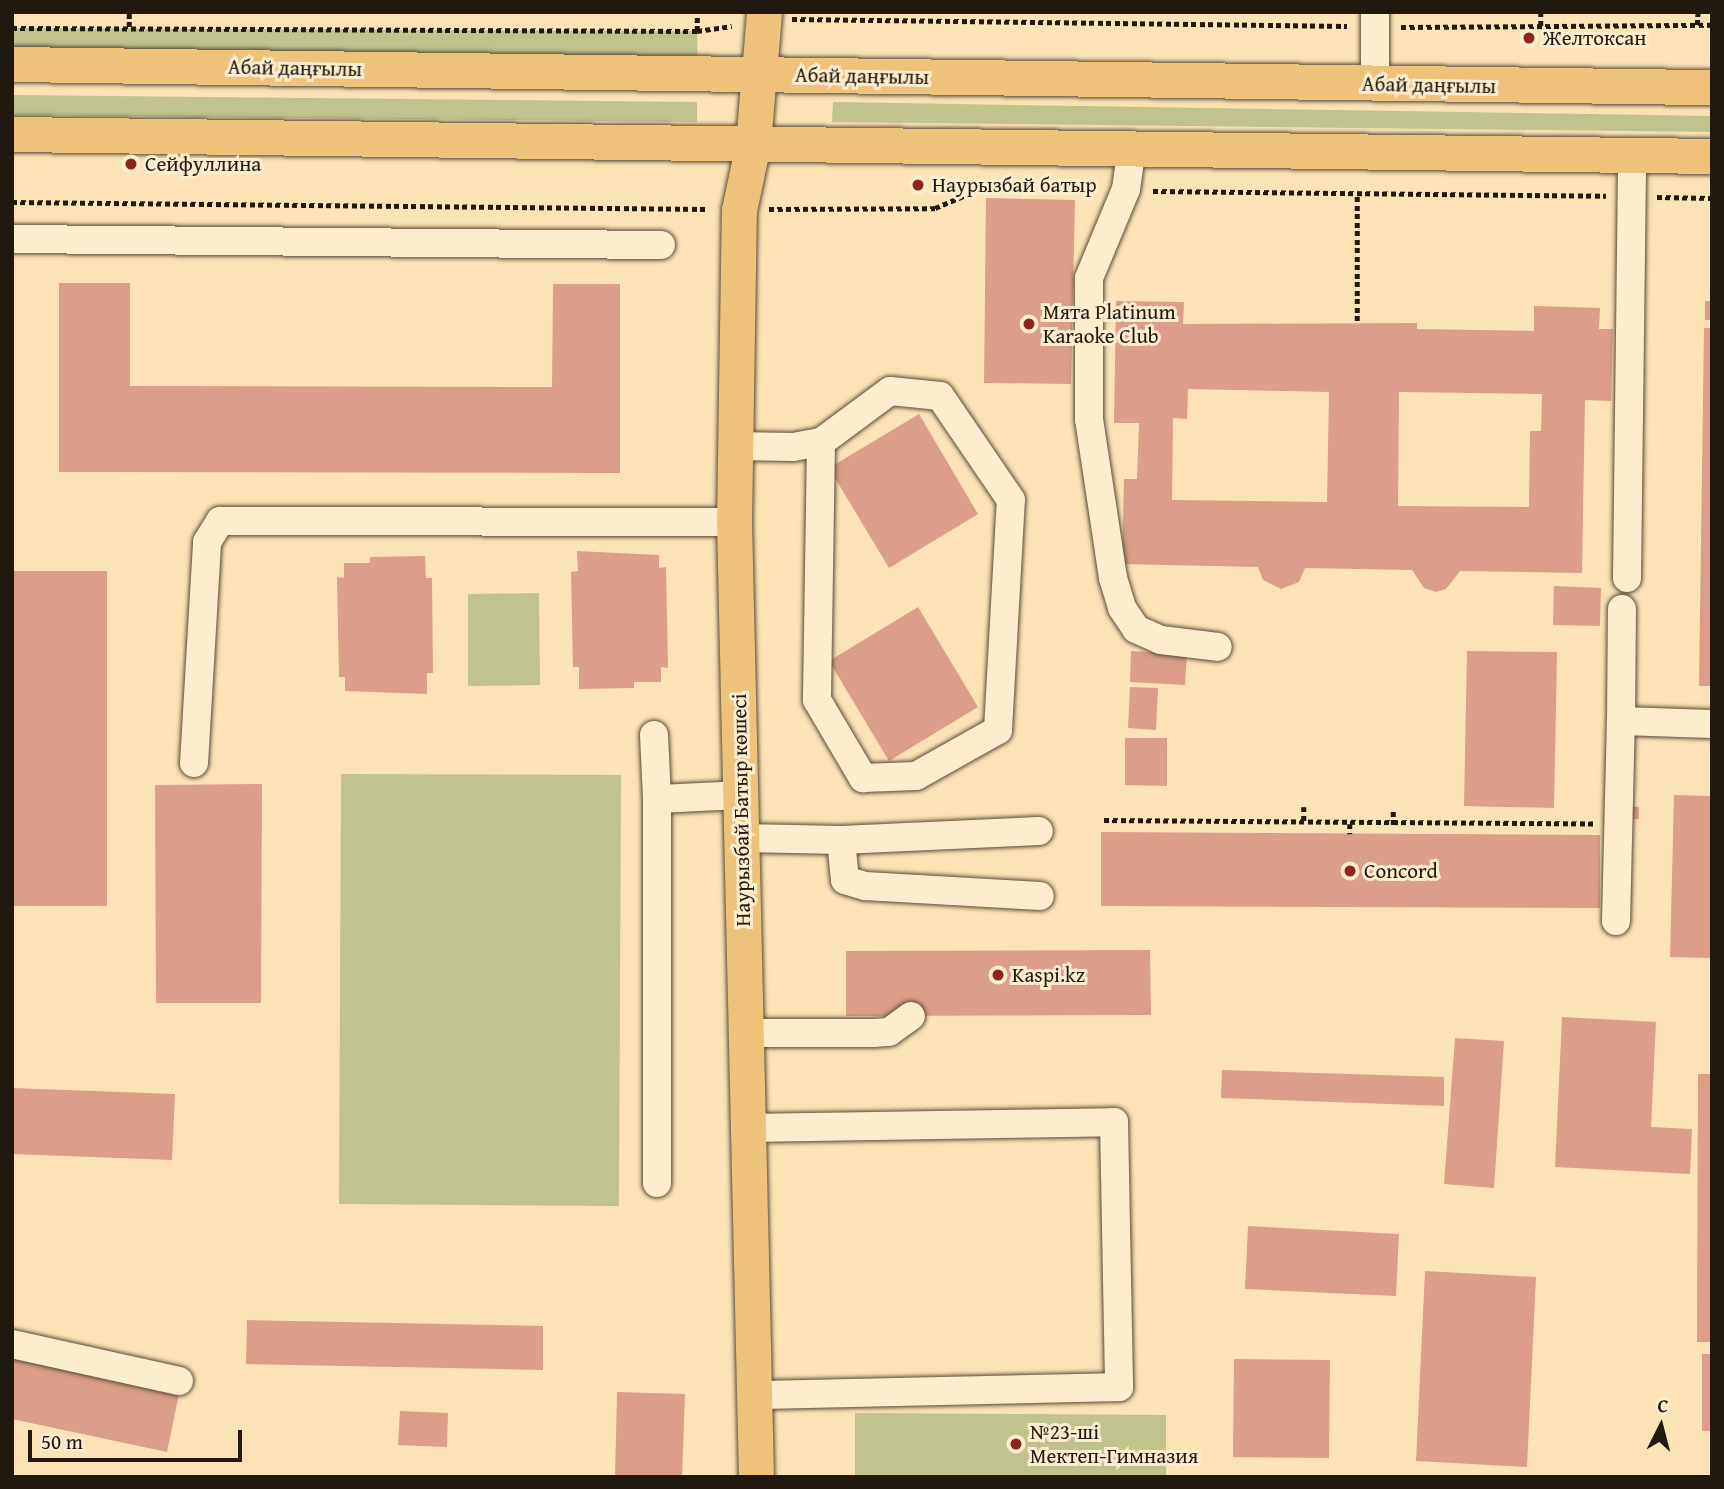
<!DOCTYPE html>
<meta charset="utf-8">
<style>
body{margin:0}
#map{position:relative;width:1724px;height:1489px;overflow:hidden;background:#fbe3b5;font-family:"Gentium Book Plus",serif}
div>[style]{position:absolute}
.green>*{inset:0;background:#c1c38c}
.building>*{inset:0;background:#dc9e88}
.path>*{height:4.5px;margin-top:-2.25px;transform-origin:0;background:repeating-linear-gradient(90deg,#21180f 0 5px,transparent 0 8.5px)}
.roads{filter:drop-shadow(0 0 2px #584b38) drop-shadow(0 0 2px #584b38)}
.minor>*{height:28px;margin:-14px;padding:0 14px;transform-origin:14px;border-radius:14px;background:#fcedcf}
.major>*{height:35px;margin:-17.5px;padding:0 17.5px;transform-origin:17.5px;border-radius:17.5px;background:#eec27a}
.dots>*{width:19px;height:19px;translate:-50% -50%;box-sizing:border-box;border:4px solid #fcedcf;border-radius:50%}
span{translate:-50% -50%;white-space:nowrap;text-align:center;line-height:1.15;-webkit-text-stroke:6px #fcedcf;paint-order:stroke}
.poi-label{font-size:21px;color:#21180f}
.left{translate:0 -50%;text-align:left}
.street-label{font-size:21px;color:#21180f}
.frame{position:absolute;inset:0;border:14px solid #21180f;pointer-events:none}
.north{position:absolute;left:1626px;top:1391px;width:70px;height:70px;-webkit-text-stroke:5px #fcedcf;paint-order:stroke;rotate:6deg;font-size:19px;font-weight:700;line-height:28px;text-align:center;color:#21180f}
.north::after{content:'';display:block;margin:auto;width:24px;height:32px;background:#21180f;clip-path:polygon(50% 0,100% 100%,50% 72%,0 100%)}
.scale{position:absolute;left:28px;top:1430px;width:214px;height:32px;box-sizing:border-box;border:4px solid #21180f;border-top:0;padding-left:9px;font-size:21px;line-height:24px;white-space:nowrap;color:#21180f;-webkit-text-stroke:5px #fcedcf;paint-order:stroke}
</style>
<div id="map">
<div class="green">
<i style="clip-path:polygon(12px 28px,697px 31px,698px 73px,12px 64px)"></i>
<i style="clip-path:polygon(12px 95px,697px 102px,697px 122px,12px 115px)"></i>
<i style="clip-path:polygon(833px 102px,1712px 116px,1712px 132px,832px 122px)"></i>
<i style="clip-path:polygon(539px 593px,540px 685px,468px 686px,468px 594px)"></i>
<i style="clip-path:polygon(341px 774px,621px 775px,619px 1206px,339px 1204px)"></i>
<i style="clip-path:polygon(855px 1413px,1166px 1415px,1166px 1477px,855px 1477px)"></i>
</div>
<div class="building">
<i style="clip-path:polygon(986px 198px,1075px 200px,1071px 384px,984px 383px)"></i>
<i style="clip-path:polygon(59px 283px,130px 283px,130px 386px,552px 387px,553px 284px,620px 284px,620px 473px,59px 472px)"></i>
<i style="clip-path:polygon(evenodd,1116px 301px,1184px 302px,1183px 324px,1417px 323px,1417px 329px,1534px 331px,1534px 306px,1600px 308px,1599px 329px,1613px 329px,1611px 401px,1585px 400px,1582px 573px,1460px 571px,1446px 589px,1436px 592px,1424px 588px,1412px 570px,1305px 568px,1299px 582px,1281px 589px,1263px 580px,1258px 567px,1122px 564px,1124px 479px,1137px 479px,1139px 423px,1114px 423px,1116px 301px,1188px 389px,1329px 392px,1327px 502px,1172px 500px,1173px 418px,1187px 419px,1188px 389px,1116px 301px,1399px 392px,1542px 394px,1541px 431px,1530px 431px,1529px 507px,1398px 506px,1399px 392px)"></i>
<i style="clip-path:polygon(1705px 301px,1712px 301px,1712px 320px,1705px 320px)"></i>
<i style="clip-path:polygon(1704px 328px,1712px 328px,1712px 686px,1699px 686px)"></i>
<i style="clip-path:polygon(919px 414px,978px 514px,889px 568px,829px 468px)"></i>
<i style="clip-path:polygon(577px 551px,659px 555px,659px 568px,666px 567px,668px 668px,661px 667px,661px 682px,634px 682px,634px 688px,579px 689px,579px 667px,573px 667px,571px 572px,578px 571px)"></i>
<i style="clip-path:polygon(425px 556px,426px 578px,432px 578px,433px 673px,427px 673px,427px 694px,345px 691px,345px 677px,339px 677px,337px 577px,344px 578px,344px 563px,370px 563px,370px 557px)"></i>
<i style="clip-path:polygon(12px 571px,107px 571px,107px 906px,12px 906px)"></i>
<i style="clip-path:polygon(1554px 586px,1601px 588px,1600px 626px,1553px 625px)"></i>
<i style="clip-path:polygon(918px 607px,978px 707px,889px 761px,829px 661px)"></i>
<i style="clip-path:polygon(1131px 651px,1187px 654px,1185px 685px,1130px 682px)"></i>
<i style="clip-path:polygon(1467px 651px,1557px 652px,1554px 808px,1464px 806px)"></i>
<i style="clip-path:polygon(1130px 687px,1158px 688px,1156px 730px,1128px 728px)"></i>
<i style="clip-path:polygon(1125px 738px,1167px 738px,1167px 786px,1125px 785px)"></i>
<i style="clip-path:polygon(262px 784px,261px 1003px,156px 1003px,155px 785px)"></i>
<i style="clip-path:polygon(1674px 795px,1712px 796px,1712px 958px,1670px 957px)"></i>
<i style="clip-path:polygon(1625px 806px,1639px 807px,1639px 819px,1625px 819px)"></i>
<i style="clip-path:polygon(1101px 832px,1600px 835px,1600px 908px,1101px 906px)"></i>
<i style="clip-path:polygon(1150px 950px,1151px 1015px,846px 1016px,846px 951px)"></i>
<i style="clip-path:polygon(1562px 1017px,1656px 1022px,1651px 1127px,1692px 1129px,1690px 1174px,1555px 1167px)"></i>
<i style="clip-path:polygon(1455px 1038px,1504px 1041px,1494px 1188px,1444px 1184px)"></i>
<i style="clip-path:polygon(1222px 1070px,1444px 1077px,1444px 1106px,1221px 1098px)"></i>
<i style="clip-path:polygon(1698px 1074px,1712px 1074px,1712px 1342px,1697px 1342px)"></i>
<i style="clip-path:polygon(12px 1088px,175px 1094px,172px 1160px,12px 1154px)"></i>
<i style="clip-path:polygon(1248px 1226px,1399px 1234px,1396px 1296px,1245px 1289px)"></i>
<i style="clip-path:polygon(1425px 1271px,1536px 1277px,1527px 1467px,1416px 1461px)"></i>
<i style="clip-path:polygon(247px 1320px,543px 1326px,543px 1370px,246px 1364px)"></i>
<i style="clip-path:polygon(1702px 1354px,1712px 1354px,1712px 1431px,1702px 1431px)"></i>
<i style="clip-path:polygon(12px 1358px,179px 1394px,167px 1452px,12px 1419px)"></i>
<i style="clip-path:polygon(1234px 1359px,1330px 1360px,1329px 1458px,1233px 1457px)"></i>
<i style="clip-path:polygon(617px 1392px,685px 1394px,682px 1477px,615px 1477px)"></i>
<i style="clip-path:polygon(400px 1411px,448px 1413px,447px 1447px,398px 1445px)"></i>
</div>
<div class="path">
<i style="left:1541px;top:12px;width:14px;rotate:90deg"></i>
<i style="left:792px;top:19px;width:555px;rotate:0.72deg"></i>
<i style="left:1697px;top:25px;width:13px;rotate:-86deg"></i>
<i style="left:129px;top:27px;width:15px;rotate:-90deg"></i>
<i style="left:1401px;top:27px;width:311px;rotate:-0.4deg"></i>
<i style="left:12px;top:28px;width:685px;rotate:0.25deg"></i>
<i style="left:697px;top:31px;width:35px;rotate:-8deg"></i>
<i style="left:697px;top:31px;width:19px;rotate:-90deg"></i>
<i style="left:1153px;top:191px;width:453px;rotate:0.6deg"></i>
<i style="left:1657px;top:197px;width:55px;rotate:1deg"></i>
<i style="left:12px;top:202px;width:696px;rotate:0.58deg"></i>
<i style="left:769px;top:209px;width:166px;rotate:-0.3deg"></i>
<i style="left:935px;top:208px;width:49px;rotate:-22.9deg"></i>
<i style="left:980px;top:189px;width:116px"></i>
<i style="left:1357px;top:321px;width:126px;rotate:-90deg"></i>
<i style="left:1304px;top:807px;width:16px;rotate:90deg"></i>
<i style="left:1104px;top:820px;width:489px;rotate:0.4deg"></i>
<i style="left:1350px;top:824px;width:10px;rotate:90deg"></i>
<i style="left:1393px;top:825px;width:17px;rotate:-90deg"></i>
</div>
<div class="roads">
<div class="minor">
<i style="left:1375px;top:84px;width:72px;rotate:-90deg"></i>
<i style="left:1132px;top:147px;width:42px;rotate:98.1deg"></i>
<i style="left:1126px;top:189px;width:96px;rotate:112.6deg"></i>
<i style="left:1089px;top:278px;width:141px;rotate:90deg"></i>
<i style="left:1089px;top:419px;width:161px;rotate:81.4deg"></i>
<i style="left:1113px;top:578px;width:31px;rotate:73deg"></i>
<i style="left:1122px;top:608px;width:25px;rotate:56deg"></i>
<i style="left:1136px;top:629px;width:27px;rotate:24deg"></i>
<i style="left:1161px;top:640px;width:57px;rotate:7deg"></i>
<i style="left:12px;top:239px;width:649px;rotate:0.53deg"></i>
<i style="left:735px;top:446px;width:58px;rotate:1deg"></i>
<i style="left:793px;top:447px;width:28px;rotate:-10deg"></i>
<i style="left:821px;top:442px;width:258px;rotate:90.9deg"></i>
<i style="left:817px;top:700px;width:91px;rotate:59.5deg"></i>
<i style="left:863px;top:778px;width:53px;rotate:-2.2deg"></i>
<i style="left:916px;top:776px;width:94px;rotate:-29.3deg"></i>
<i style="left:998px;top:730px;width:230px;rotate:-86.8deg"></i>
<i style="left:1011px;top:500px;width:126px;rotate:-124.3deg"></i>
<i style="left:940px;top:396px;width:50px;rotate:-174.3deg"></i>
<i style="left:890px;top:391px;width:86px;rotate:143.5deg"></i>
<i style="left:1627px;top:578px;width:424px;rotate:-89.3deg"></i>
<i style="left:1621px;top:721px;width:112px;rotate:-89.5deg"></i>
<i style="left:654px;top:735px;width:64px;rotate:87.3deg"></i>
<i style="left:194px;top:763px;width:221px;rotate:-86.6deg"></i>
<i style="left:207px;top:542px;width:25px;rotate:-58deg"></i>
<i style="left:220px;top:521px;width:514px;rotate:0.11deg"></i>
<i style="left:742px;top:838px;width:99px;rotate:1.2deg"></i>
<i style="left:841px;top:840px;width:198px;rotate:-2.6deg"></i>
<i style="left:841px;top:840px;width:40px;rotate:84.3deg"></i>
<i style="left:845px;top:880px;width:21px;rotate:17deg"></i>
<i style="left:865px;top:886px;width:175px;rotate:3.3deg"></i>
<i style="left:1616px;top:921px;width:200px;rotate:-88.6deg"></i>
<i style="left:1621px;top:721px;width:91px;rotate:1.9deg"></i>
<i style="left:745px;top:1033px;width:128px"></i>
<i style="left:873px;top:1033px;width:16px;rotate:-4deg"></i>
<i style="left:889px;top:1032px;width:27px;rotate:-36deg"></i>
<i style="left:746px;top:1128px;width:368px;rotate:-0.9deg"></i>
<i style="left:1114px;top:1122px;width:265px;rotate:88.9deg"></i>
<i style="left:1119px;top:1387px;width:366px;rotate:178.7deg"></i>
<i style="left:657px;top:1183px;width:384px;rotate:-90deg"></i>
<i style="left:657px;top:799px;width:84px;rotate:-2.7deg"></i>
<i style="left:12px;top:1344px;width:171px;rotate:12.5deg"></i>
</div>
<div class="major">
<i style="left:12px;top:64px;width:1700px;rotate:0.78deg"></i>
<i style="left:12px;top:134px;width:1700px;rotate:0.74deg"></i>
<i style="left:756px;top:1477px;width:955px;rotate:-91.32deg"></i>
<i style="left:734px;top:522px;width:312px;rotate:-89.1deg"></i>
<i style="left:739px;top:210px;width:67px;rotate:-78deg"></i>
<i style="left:753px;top:144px;width:132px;rotate:-85.2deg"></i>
</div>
</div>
<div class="dots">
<i style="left:1529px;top:38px;background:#8f2418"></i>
<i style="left:131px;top:164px;background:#8f2418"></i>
<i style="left:918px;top:185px;background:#8f2418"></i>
<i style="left:1029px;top:324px;background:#8f2418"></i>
<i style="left:1350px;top:871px;background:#8f2418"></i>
<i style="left:998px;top:975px;background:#8f2418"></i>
<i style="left:1016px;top:1444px;background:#8f2418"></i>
</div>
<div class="poi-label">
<span class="left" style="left:1543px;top:38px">Желтоксан</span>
<span class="left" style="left:145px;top:164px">Сейфуллина</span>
<span class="left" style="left:932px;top:185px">Наурызбай батыр</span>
<span class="left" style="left:1043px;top:324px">Мята Platinum<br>Karaoke Club</span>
<span class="left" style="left:1364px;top:871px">Concord</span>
<span class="left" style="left:1012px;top:975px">Kaspi.kz</span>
<span class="left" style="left:1030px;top:1444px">№23-ші<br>Мектеп-Гимназия</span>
</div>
<div class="street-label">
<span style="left:295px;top:68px;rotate:1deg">Абай даңғылы</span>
<span style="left:862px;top:76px;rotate:1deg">Абай даңғылы</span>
<span style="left:1429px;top:85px;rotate:1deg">Абай даңғылы</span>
<span style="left:741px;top:810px;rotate:-91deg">Наурызбай Батыр көшесі</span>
</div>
<div class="frame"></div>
<div class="north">С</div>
<div class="scale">50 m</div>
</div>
